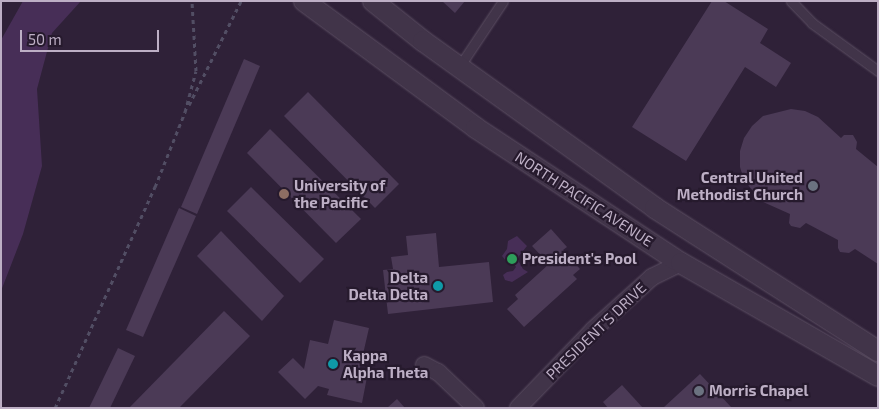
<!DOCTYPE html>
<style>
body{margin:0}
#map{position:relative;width:879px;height:409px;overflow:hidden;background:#2f2138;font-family:"Exo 2",sans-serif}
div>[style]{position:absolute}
.water>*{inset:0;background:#472e57}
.building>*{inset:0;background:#4b3a56}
.path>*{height:3px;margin-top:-1.5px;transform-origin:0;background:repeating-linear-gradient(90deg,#524e64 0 4px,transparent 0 8px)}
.roads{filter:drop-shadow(0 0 1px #5c4f63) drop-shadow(0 0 1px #5c4f63)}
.service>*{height:9px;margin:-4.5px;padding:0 4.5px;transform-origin:4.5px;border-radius:4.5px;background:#413449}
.minor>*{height:16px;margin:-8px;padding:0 8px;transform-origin:8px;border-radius:8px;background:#413449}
.tertiary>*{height:20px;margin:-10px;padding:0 10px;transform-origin:10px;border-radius:10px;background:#413449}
.dots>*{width:14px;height:14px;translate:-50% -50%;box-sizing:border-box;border:2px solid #261a2d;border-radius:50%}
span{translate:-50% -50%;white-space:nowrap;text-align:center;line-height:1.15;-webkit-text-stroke:4.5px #261a2d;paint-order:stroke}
.poi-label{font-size:15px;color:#bdafc5;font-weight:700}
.right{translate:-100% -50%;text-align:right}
.left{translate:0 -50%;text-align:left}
.street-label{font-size:15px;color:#bdafc5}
.frame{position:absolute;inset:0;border:2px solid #bdafc5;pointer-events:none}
.scale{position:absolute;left:20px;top:30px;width:139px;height:22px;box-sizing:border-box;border:2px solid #bdafc5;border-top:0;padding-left:6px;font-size:15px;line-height:18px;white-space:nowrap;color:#bdafc5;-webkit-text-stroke:4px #261a2d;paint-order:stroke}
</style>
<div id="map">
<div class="water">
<i style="clip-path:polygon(23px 1px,81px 1px,52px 33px,37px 89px,42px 166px,23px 234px,1px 291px,1px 40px)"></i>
<i style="clip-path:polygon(517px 236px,527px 246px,519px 256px,519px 262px,523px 269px,528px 272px,512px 282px,505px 280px,503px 275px,507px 272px,513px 271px,516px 267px,513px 262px,507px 262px,502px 256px,507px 249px,508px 241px)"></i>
</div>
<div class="building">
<i style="clip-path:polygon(442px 1px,465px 1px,455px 13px)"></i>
<i style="clip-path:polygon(712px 1px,724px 1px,768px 29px,760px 43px,791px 63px,776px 87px,745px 67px,686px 161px,632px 127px)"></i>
<i style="clip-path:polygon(244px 59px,260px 66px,197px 214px,181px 207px)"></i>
<i style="clip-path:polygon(308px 92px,399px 184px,375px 208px,284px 116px)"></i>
<i style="clip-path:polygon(791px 109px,805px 111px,818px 117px,841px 138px,844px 135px,853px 135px,857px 142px,856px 149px,878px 167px,878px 264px,855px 249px,849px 253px,840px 252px,838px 248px,838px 240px,806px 223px,800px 228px,791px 226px,789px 223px,790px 214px,761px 201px,744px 180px,740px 167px,740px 151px,744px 138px,752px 126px,763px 116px)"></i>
<i style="clip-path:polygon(270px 129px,361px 219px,336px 243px,247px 153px)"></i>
<i style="clip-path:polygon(251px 187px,324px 259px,300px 283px,227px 211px)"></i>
<i style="clip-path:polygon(179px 208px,196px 216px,143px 337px,126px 330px)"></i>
<i style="clip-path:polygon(551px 229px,567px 247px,563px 250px,580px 269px,573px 275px,577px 279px,524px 327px,507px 309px,518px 299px,515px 295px,549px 264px,532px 246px)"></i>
<i style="clip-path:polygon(221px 231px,284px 296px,262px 321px,197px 256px)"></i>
<i style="clip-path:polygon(436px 233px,439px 267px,489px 262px,493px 302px,388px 314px,383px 270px,393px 269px,391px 257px,408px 255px,406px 236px)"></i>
<i style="clip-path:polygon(224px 311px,250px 336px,179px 408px,129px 408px)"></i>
<i style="clip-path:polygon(334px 320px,369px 328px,358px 376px,367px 377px,362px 403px,327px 395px,329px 389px,318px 386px,305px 399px,278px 372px,293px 358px,304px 369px,310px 340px,328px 344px)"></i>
<i style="clip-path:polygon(118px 348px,135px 356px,110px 408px,89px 408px)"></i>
<i style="clip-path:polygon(700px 374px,732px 408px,663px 408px)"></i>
<i style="clip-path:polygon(622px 385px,643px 408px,608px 408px,603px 402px)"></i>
<i style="clip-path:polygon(397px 399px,405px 408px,387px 408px)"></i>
</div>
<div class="path">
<i style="left:189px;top:105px;width:116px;rotate:-63.4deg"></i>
<i style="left:55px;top:408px;width:243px;rotate:-65.7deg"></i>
<i style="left:155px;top:187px;width:81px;rotate:-68.2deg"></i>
<i style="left:185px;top:112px;width:42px;rotate:-75deg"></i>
<i style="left:196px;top:71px;width:70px;rotate:-93.3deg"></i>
</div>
<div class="roads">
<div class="service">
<i style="left:791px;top:1px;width:30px;rotate:46deg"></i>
<i style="left:812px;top:23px;width:82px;rotate:36deg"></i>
<i style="left:459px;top:67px;width:79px;rotate:-56.3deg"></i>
</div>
<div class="minor">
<i style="left:424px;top:365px;width:16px;rotate:27deg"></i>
<i style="left:438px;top:372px;width:52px;rotate:43.5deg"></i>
<i style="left:518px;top:408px;width:108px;rotate:-46.1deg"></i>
<i style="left:593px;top:330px;width:79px;rotate:-41.9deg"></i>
<i style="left:652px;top:277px;width:32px;rotate:-26deg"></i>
</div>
<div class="tertiary">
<i style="left:304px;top:1px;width:214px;rotate:36.4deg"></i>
<i style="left:476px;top:128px;width:245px;rotate:33.4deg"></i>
<i style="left:681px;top:263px;width:227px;rotate:29.8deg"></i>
<i style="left:373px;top:1px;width:64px;rotate:38.7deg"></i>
<i style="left:423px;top:41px;width:286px;rotate:35.7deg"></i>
<i style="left:655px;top:208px;width:265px;rotate:32.7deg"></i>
</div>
</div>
<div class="dots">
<i style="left:813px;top:186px;background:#6b7280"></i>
<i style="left:284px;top:194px;background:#8d6e63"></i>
<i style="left:512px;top:259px;background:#2e9e5b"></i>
<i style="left:438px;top:286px;background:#0f9aa8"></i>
<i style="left:333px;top:364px;background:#0f9aa8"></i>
<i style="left:699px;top:391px;background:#6b7280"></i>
</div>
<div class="poi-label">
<span class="right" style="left:803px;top:186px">Central United<br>Methodist Church</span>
<span class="left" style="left:294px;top:194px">University of<br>the Pacific</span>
<span class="left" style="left:522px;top:259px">President's Pool</span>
<span class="right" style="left:428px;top:286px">Delta<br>Delta Delta</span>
<span class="left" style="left:343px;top:364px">Kappa<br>Alpha Theta</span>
<span class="left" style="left:709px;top:391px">Morris Chapel</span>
</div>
<div class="street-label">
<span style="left:584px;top:199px;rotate:33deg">NORTH PACIFIC AVENUE</span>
<span style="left:596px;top:331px;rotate:-44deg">PRESIDENT'S DRIVE</span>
</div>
<div class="frame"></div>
<div class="scale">50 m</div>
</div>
